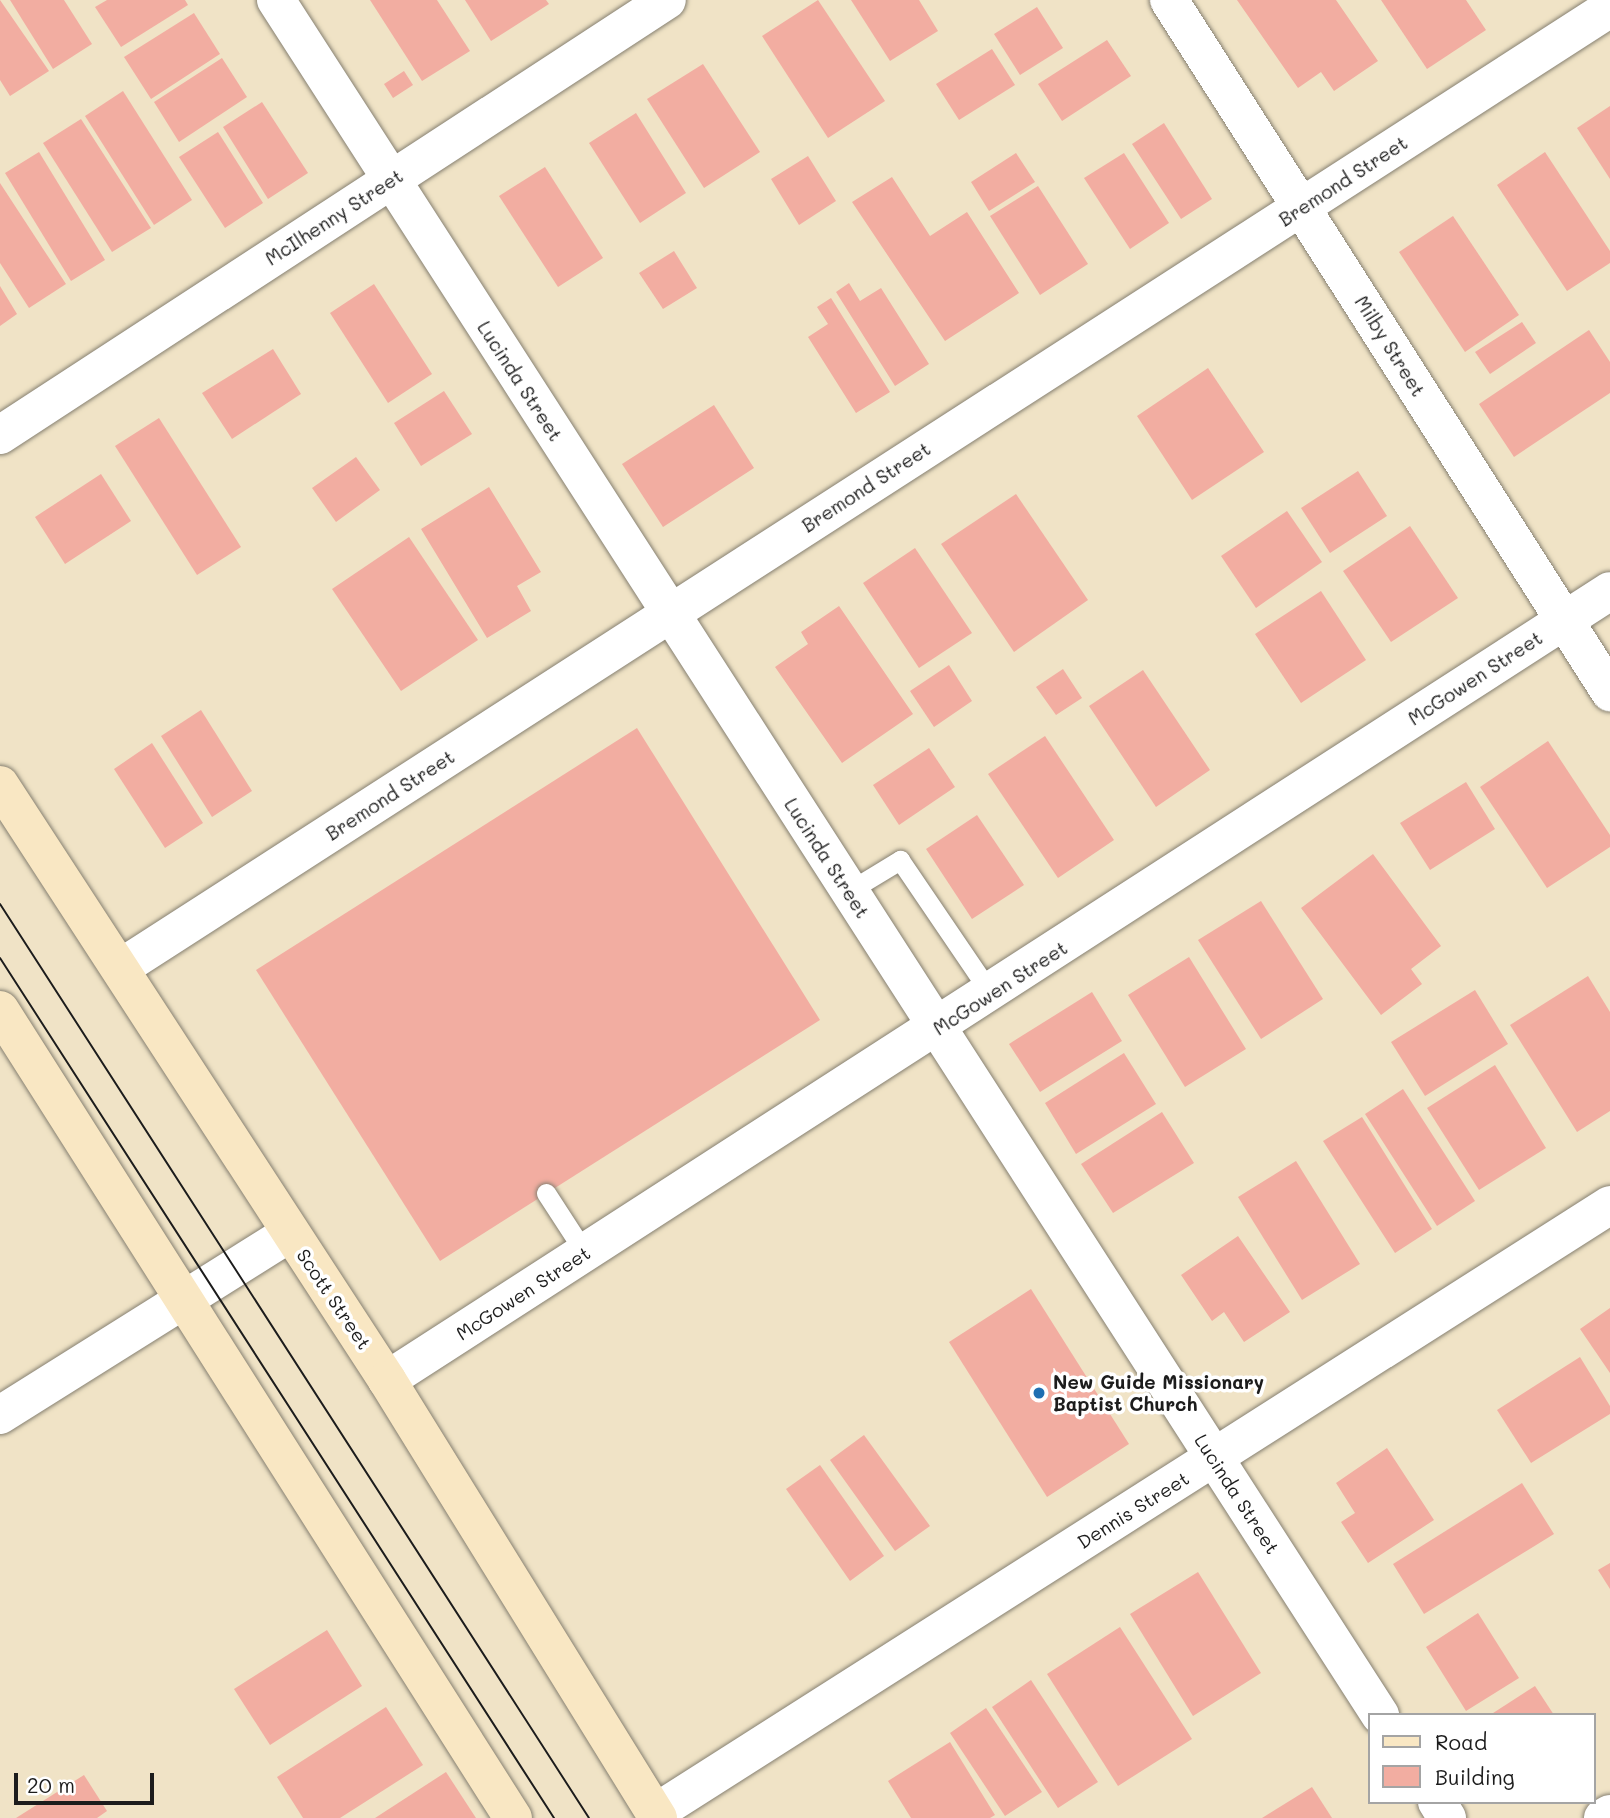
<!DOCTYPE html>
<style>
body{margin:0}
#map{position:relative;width:1610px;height:1818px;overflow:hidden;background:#f0e3c6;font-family:Mali,sans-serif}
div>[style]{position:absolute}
.building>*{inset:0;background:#f2ada1}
.roads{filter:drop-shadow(0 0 2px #868071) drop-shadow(0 0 2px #868071)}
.service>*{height:19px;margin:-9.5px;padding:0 9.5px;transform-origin:9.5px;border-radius:9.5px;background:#fff}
.minor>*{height:38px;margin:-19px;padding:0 19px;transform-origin:19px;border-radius:19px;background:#fff}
.tertiary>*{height:38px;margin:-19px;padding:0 19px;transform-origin:19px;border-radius:19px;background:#fff}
.secondary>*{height:38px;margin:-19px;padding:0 19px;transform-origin:19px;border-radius:19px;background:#f9e7c3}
.tram>*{height:2px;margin:-1px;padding:0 1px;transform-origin:1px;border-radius:1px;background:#1c1c1c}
.dots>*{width:19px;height:19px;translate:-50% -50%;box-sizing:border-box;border:4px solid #fff;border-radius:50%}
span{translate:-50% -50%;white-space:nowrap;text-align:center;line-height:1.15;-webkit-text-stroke:7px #fff;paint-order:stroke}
.street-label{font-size:19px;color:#1c1c1c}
.poi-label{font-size:19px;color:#1c1c1c;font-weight:700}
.left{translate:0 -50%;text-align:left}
.legend{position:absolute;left:1368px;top:1713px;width:228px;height:91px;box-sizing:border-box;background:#fff;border:2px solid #a4a4a4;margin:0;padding:9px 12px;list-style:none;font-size:21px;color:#1c1c1c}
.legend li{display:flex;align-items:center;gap:14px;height:35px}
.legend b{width:35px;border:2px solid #a4a4a4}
.scale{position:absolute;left:14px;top:1773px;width:140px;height:32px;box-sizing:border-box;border:4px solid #1c1c1c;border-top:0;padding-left:9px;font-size:21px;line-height:24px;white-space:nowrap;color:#1c1c1c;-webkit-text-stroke:5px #fff;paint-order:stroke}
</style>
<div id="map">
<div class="building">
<i style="clip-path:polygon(0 0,49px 71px,10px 96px,0 80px)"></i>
<i style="clip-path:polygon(10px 0,64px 0,92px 44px,53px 69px)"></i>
<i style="clip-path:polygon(107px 0,185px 0,188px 5px,121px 47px,95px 7px)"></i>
<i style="clip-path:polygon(370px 0,437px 0,470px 51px,422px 81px)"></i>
<i style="clip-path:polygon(465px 0,546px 0,549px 4px,491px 41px)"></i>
<i style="clip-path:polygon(818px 0,885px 101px,828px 138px,762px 36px)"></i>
<i style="clip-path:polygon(851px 0,919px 0,938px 31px,890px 61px)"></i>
<i style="clip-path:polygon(1237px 0,1336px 0,1378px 61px,1334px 91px,1321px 72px,1298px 88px)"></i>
<i style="clip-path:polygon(1381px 0,1466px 0,1486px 30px,1427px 69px)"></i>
<i style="clip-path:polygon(1037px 7px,1063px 48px,1020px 75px,994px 34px)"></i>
<i style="clip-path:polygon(194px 13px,220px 54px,151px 99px,124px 57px)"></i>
<i style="clip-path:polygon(1107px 40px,1131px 76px,1062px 121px,1038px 84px)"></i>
<i style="clip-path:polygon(992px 49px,1015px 85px,959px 120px,936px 84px)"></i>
<i style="clip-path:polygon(222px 58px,247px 97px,179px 142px,154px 102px)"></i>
<i style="clip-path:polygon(703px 64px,760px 152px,704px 188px,647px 99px)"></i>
<i style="clip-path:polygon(404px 71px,413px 85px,393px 98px,384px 84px)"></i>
<i style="clip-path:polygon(123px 91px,192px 200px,154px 225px,85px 116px)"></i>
<i style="clip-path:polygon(262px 102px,308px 173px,268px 199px,223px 127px)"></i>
<i style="clip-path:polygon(1610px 106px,1610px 179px,1577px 128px)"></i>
<i style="clip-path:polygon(636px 113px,686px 193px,640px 223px,589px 143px)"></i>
<i style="clip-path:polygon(81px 119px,151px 228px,112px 252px,43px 143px)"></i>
<i style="clip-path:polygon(1164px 123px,1212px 199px,1181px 219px,1132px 144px)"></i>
<i style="clip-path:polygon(218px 132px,263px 203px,225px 228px,179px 157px)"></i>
<i style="clip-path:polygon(39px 152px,105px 260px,71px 281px,5px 173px)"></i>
<i style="clip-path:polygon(1545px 152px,1610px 251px,1610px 263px,1567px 291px,1497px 185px)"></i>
<i style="clip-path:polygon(1016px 153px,1035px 182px,989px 211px,971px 182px)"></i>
<i style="clip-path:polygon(1124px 153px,1169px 223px,1130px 249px,1084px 178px)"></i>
<i style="clip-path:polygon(808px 156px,836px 201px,799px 225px,771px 179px)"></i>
<i style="clip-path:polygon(545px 167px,603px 258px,558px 287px,499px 196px)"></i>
<i style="clip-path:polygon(892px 177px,930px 236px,967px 212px,1019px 293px,945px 341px,852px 202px)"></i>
<i style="clip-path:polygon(0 183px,66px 284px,29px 308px,0 263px)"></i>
<i style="clip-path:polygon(1038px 186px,1088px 264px,1040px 295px,990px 216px)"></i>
<i style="clip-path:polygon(1453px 216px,1519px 315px,1465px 352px,1399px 252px)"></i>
<i style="clip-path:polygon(674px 251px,697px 288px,663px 309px,639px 273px)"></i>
<i style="clip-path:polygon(849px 283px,860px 301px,881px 288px,929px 364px,895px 386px,836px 292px)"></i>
<i style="clip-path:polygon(374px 284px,432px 374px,388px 403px,330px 313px)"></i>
<i style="clip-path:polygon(0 286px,17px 314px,0 326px)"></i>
<i style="clip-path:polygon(831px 298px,890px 392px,856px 413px,808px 337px,828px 324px,817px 307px)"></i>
<i style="clip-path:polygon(1522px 322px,1536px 343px,1490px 374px,1475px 352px)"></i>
<i style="clip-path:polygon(1589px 330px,1610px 362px,1610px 393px,1514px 457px,1479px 404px)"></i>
<i style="clip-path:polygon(273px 349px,301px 394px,232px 439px,202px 393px)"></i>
<i style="clip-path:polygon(1208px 368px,1264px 452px,1192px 500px,1137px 416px)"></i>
<i style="clip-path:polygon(444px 391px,472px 434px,421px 466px,394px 423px)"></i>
<i style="clip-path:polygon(714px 405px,754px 468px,663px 527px,622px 464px)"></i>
<i style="clip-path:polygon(159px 418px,241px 547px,197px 575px,115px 446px)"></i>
<i style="clip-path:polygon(356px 457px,380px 490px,336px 522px,312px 488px)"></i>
<i style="clip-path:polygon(1358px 471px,1387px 516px,1330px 553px,1301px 508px)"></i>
<i style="clip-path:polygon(101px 474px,131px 521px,65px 564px,35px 517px)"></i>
<i style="clip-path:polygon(489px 487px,541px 572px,517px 586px,531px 611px,487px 638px,421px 529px)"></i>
<i style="clip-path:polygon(1016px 494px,1088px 600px,1014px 652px,941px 544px)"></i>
<i style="clip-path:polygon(1287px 511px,1322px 562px,1256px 608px,1221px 556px)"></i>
<i style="clip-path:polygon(1410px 526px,1458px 598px,1391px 642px,1343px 571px)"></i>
<i style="clip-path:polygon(409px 537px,478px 640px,401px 691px,332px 589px)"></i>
<i style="clip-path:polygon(915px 548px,972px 633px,919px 668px,863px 583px)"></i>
<i style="clip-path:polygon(1321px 591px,1366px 660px,1301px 703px,1255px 634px)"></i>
<i style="clip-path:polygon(839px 606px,913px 714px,842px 763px,775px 667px,808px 644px,801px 632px)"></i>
<i style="clip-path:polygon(949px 665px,972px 701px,934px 727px,910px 691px)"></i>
<i style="clip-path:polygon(1063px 669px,1082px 698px,1056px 715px,1036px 687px)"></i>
<i style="clip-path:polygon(1143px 670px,1210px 770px,1156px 807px,1089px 706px)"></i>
<i style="clip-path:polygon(201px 710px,252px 791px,212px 817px,161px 736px)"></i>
<i style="clip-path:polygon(637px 728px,820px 1020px,440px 1261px,256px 970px)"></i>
<i style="clip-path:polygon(1045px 736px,1114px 840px,1058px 878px,988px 774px)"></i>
<i style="clip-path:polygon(1548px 741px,1610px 835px,1610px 847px,1547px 888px,1480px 787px)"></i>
<i style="clip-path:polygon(152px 743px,203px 823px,165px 848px,114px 769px)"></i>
<i style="clip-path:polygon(929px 748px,955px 787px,899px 825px,873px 785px)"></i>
<i style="clip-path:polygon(1466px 782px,1495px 829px,1430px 870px,1400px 823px)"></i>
<i style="clip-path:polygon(977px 815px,1024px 885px,972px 919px,926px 849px)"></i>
<i style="clip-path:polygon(1373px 854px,1441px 946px,1411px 969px,1422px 984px,1381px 1015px,1301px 908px)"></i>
<i style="clip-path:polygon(1261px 901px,1323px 999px,1261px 1039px,1198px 940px)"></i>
<i style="clip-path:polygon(1189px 957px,1246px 1049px,1185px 1087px,1128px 995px)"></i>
<i style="clip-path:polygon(1588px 976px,1610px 1012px,1610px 1111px,1577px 1132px,1510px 1025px)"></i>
<i style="clip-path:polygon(1475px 990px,1508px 1044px,1425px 1096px,1391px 1042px)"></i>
<i style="clip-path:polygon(1092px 992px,1122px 1041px,1040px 1092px,1009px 1044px)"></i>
<i style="clip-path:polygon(1124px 1053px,1156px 1104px,1076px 1154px,1045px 1103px)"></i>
<i style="clip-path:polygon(1495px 1065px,1546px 1148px,1479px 1190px,1427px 1108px)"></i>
<i style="clip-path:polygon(1403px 1089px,1475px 1201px,1437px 1226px,1365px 1114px)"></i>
<i style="clip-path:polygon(1162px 1112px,1194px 1163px,1113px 1213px,1081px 1164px)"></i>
<i style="clip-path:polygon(1362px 1117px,1432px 1229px,1395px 1253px,1323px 1141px)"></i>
<i style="clip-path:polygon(1296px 1161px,1360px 1264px,1302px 1300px,1238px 1197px)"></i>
<i style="clip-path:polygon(1238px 1236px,1290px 1312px,1244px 1342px,1224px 1312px,1212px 1321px,1181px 1275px)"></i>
<i style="clip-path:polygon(1031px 1289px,1129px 1444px,1047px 1497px,949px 1342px)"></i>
<i style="clip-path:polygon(1610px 1308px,1610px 1373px,1580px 1329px)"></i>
<i style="clip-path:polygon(1580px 1357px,1610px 1406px,1610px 1414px,1531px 1463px,1497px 1410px)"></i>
<i style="clip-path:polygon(864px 1435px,930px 1526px,895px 1551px,830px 1460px)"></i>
<i style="clip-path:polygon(1387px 1448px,1434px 1520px,1368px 1563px,1341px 1522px,1355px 1513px,1336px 1483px)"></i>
<i style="clip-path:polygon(820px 1465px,884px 1556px,850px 1581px,786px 1489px)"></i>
<i style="clip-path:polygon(1522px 1483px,1554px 1534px,1424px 1614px,1393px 1564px)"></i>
<i style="clip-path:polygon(1610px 1563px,1610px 1589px,1598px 1570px)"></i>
<i style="clip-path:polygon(1198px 1572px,1261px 1673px,1193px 1716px,1130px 1614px)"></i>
<i style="clip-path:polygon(1478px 1613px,1519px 1678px,1466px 1711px,1426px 1647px)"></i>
<i style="clip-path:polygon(1120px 1627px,1192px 1739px,1118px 1786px,1047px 1674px)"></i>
<i style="clip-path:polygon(327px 1630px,362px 1686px,270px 1745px,234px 1689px)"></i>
<i style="clip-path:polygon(1031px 1680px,1098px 1782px,1058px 1808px,992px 1707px)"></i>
<i style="clip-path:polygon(1535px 1686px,1554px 1715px,1490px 1715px)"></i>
<i style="clip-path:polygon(386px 1707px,423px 1765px,340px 1818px,303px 1818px,277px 1777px)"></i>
<i style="clip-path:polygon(986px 1708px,1042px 1792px,1005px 1816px,950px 1733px)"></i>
<i style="clip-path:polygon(950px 1742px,995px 1815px,990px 1818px,911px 1818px,888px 1781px)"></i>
<i style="clip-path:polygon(446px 1772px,476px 1818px,375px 1818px)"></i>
<i style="clip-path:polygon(84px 1775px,107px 1811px,97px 1818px,16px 1818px)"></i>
<i style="clip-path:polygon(1312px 1787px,1332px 1818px,1262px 1818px)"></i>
</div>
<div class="roads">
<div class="service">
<i style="left:849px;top:891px;width:60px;rotate:-31.3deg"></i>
<i style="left:900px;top:860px;width:162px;rotate:55.8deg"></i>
<i style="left:546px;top:1193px;width:72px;rotate:57deg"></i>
</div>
<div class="minor">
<i style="left:276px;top:0;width:2040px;rotate:57.23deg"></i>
<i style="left:1169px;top:0;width:821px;rotate:57.49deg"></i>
<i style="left:0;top:435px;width:796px;rotate:-33.11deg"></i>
<i style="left:122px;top:967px;width:1770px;rotate:-32.8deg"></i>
<i style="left:387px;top:1380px;width:1455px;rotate:-32.83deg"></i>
<i style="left:1437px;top:1802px;width:19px;rotate:58deg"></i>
<i style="left:655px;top:1813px;width:1132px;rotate:-32.48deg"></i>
<i style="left:1603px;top:1818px;width:8px;rotate:-30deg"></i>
</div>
<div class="tertiary">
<i style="left:0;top:1415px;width:342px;rotate:-32.1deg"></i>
</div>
<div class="secondary">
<i style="left:0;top:785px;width:710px;rotate:56.96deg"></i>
<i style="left:387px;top:1380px;width:515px;rotate:58.25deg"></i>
<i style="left:0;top:1010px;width:957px;rotate:57.59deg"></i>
</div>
</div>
<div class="tram">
<i style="left:0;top:904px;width:1087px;rotate:57.2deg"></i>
<i style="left:0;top:958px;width:1023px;rotate:57.21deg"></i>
</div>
<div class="dots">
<i style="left:1039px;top:1393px;background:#1f6fb2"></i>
</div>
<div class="street-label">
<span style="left:1343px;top:181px;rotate:-33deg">Bremond Street</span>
<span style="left:334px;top:217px;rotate:-33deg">McIlhenny Street</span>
<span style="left:1390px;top:346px;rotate:58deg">Milby Street</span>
<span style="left:520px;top:381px;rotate:57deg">Lucinda Street</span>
<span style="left:866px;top:487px;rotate:-33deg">Bremond Street</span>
<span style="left:1475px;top:678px;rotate:-33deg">McGowen Street</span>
<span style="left:390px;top:795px;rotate:-33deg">Bremond Street</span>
<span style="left:827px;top:858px;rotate:57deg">Lucinda Street</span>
<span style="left:1000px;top:988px;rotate:-33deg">McGowen Street</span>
<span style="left:523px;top:1293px;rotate:-33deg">McGowen Street</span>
<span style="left:334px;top:1299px;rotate:56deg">Scott Street</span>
<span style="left:1237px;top:1494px;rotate:57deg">Lucinda Street</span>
<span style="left:1133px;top:1510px;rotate:-32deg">Dennis Street</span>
</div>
<div class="poi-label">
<span class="left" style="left:1053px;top:1393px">New Guide Missionary<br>Baptist Church</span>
</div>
<ul class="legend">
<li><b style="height:9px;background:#f9e7c3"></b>Road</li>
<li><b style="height:19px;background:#f2ada1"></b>Building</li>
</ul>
<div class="scale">20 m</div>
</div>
